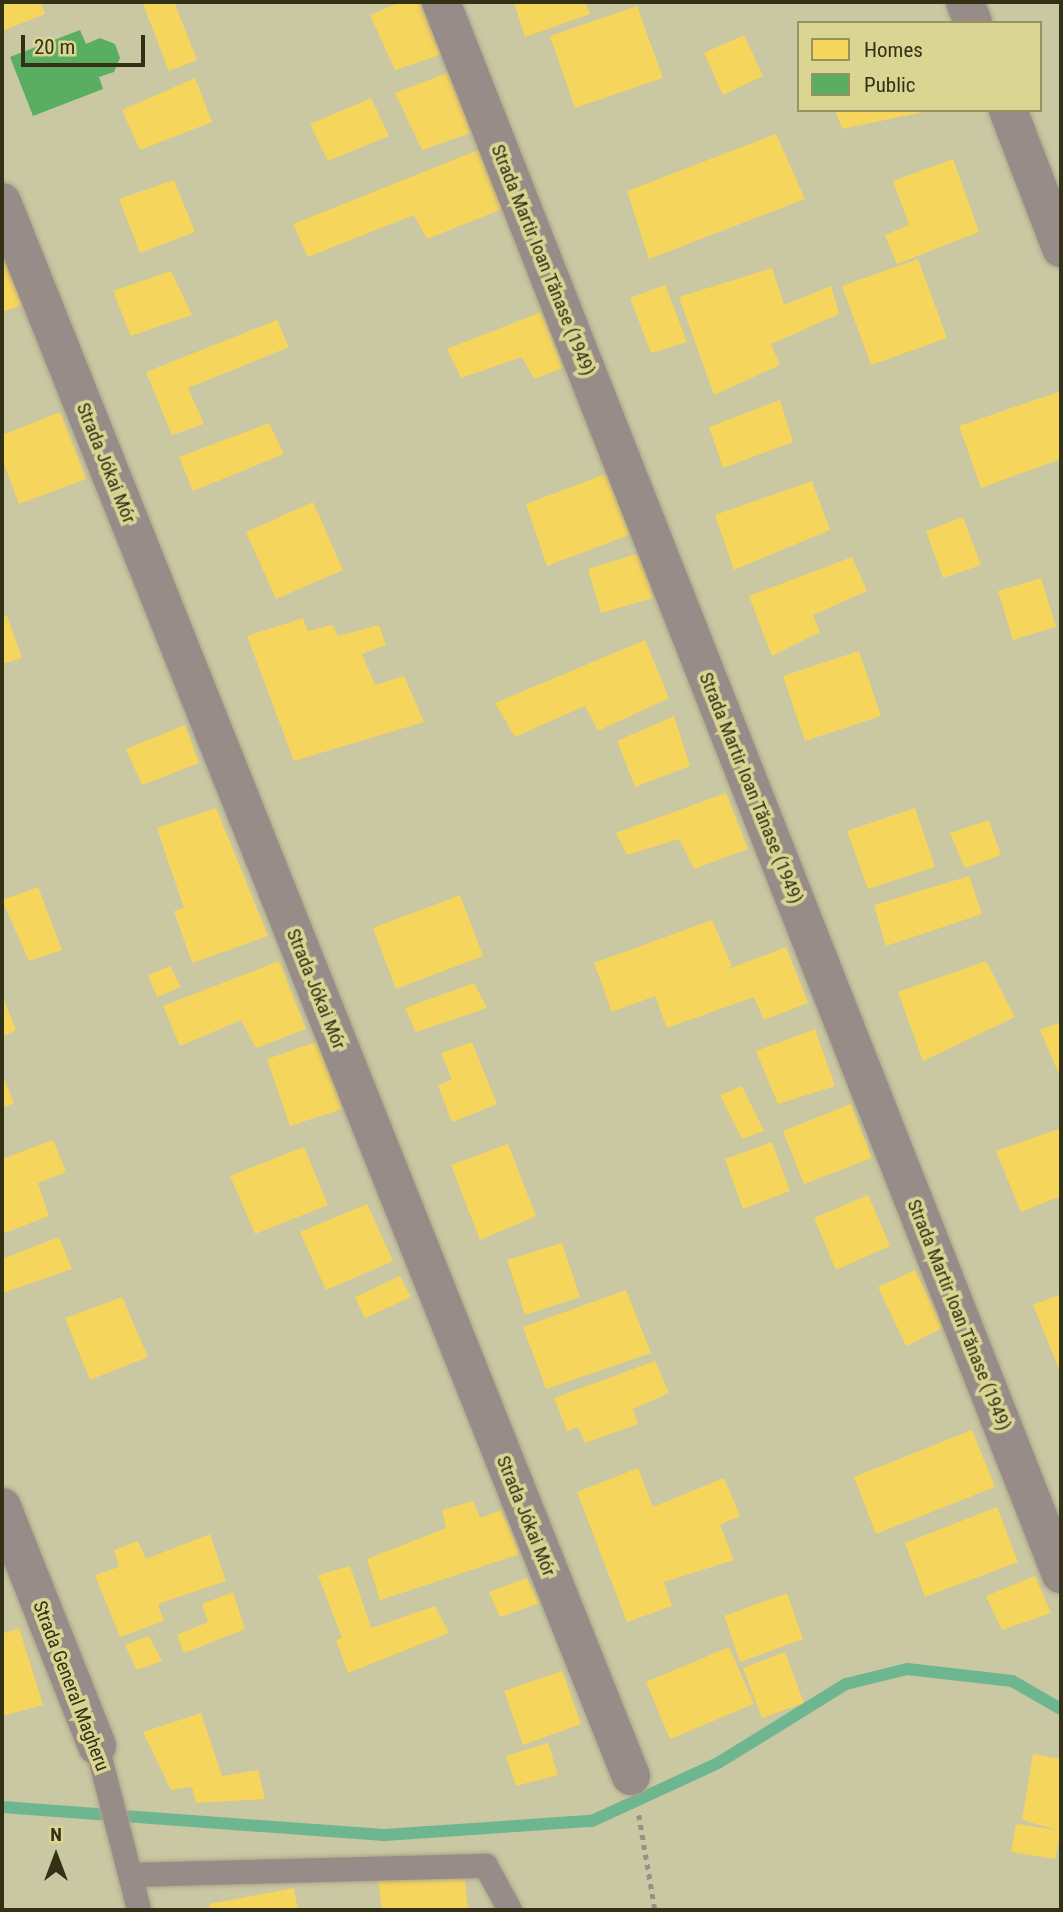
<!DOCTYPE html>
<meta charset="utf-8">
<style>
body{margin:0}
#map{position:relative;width:1063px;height:1912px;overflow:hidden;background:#cac7a3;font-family:"Roboto Condensed",sans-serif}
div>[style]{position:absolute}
.homes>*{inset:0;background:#f6d55c}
.public>*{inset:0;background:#5aae61}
.stream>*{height:12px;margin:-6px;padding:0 6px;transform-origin:6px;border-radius:6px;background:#6eb68f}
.path>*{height:4.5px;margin-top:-2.25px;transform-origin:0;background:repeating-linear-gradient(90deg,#979185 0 5px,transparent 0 10px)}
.roads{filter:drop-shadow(0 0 2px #a8a68a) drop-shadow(0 0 2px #a8a68a)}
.service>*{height:24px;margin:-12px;padding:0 12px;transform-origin:12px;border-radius:12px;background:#978c88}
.minor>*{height:38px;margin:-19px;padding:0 19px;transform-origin:19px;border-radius:19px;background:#978c88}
span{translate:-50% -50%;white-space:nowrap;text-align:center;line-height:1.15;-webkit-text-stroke:7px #dad593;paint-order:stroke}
.street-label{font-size:19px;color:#323015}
.frame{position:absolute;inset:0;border:4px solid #323015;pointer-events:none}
.legend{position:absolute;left:797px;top:21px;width:245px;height:91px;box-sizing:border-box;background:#dad593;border:2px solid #979361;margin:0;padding:9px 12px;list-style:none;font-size:21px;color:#323015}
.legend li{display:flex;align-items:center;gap:14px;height:35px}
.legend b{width:35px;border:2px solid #979361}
.north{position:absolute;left:21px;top:1821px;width:70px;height:70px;-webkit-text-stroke:5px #dad593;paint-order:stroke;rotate:0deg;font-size:19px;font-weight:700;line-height:28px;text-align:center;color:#323015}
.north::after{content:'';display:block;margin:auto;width:24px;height:32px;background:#323015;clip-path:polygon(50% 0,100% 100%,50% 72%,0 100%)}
.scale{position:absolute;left:21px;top:35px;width:124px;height:32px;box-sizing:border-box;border:4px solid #323015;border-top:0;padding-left:9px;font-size:21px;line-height:24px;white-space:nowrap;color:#323015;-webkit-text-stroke:5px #dad593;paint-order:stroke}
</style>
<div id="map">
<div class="homes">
<i style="clip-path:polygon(2px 2px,41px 2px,45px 14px,2px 31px)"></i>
<i style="clip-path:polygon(147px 2px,174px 2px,197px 60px,169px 71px,143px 4px)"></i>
<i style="clip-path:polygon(401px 2px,429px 2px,452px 51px,395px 70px,370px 15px)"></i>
<i style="clip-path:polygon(514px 2px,585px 2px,590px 14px,525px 37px)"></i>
<i style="clip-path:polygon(637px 6px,663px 78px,575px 108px,550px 36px)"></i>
<i style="clip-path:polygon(744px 35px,763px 76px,723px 95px,704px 53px)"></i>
<i style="clip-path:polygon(457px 69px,479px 130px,422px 150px,395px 93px)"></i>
<i style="clip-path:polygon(195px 78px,212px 122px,140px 150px,122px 110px)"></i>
<i style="clip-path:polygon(371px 98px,389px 136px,328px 161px,310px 124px)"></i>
<i style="clip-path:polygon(835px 110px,927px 110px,928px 111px,842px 129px)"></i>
<i style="clip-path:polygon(776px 134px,805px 199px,649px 259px,627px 191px)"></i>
<i style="clip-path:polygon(486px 147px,507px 207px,427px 239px,414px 215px,308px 257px,293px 224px)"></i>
<i style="clip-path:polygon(953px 159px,979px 232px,897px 264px,885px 235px,909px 225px,893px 181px)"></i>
<i style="clip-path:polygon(174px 180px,195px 232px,140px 253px,119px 199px)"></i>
<i style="clip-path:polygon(2px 232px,31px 302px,2px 312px)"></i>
<i style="clip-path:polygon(918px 259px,947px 338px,871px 365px,842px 286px)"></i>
<i style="clip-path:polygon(772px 268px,784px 305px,831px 286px,839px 314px,771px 344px,780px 365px,714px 395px,679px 297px)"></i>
<i style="clip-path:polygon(171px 271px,192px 315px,131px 336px,113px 291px)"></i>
<i style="clip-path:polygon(665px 285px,687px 342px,651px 353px,630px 298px)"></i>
<i style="clip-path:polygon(541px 312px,563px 368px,534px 379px,522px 357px,461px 378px,447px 349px)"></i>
<i style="clip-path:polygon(277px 320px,289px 347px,188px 388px,204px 424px,172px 435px,146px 372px)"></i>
<i style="clip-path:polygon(1061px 391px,1061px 459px,981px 488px,959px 426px)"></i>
<i style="clip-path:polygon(780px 400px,793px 442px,723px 468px,709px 427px)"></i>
<i style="clip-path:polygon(60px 412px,86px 479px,19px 504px,2px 459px,2px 435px)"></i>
<i style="clip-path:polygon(269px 423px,284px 454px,193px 491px,179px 457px)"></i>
<i style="clip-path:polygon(611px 472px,634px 533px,547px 566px,526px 504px)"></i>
<i style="clip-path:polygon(812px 481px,830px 530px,734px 570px,715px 515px)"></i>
<i style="clip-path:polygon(313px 502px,343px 570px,276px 599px,246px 532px)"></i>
<i style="clip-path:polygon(963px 517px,981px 565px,943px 578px,926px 531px)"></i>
<i style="clip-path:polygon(640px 553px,653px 598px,601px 613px,588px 569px)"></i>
<i style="clip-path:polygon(852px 557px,867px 591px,813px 615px,820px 632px,772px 656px,749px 596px)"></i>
<i style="clip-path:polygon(1041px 578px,1056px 627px,1013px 640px,998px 591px)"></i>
<i style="clip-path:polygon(7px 616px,22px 658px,2px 664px,2px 617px)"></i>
<i style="clip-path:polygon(303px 618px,308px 631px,332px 625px,338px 636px,379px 625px,386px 645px,362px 654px,375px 685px,404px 676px,424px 722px,294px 761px,247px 636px)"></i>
<i style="clip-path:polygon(645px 640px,669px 698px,598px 731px,585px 706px,515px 737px,495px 703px)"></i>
<i style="clip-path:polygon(859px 651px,881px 716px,805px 741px,783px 676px)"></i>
<i style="clip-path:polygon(674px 716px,690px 766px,635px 787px,617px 741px)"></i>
<i style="clip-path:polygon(185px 725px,199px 763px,142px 785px,126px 749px)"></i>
<i style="clip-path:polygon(726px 793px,748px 849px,694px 869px,679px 839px,627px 855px,616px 833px)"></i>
<i style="clip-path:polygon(216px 808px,268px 936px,192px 963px,174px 911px,184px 908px,157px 828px)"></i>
<i style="clip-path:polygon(915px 808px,935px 867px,868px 889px,847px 831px)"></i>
<i style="clip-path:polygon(989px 820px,1001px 855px,965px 868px,950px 833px)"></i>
<i style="clip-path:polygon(969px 876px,982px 914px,886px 946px,874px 905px)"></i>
<i style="clip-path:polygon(38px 887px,62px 950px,29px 961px,2px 900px)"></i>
<i style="clip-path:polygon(460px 895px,483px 956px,396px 989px,373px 928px)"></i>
<i style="clip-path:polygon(712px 920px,732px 966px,723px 971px,786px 947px,808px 1003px,764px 1020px,754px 997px,667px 1028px,655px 996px,612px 1012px,594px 963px)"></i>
<i style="clip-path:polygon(279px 961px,306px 1029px,256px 1048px,241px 1020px,180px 1046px,163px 1006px)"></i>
<i style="clip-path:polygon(986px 961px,1015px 1017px,923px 1061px,898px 992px)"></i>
<i style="clip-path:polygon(170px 966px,181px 987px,157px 997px,148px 975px)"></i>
<i style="clip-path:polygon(474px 983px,487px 1008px,416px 1032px,405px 1008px)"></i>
<i style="clip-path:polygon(2px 995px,16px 1030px,2px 1037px)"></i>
<i style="clip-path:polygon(1061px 1022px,1061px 1079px,1040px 1030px)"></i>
<i style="clip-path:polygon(815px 1029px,835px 1086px,778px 1104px,756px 1051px)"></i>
<i style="clip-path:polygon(319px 1041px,342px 1109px,290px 1126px,267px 1059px)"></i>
<i style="clip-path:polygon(472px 1042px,497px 1104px,452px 1122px,438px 1086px,452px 1079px,441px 1053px)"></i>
<i style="clip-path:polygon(2px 1074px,14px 1103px,2px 1108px)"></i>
<i style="clip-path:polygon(742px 1086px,764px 1131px,742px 1139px,720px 1095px)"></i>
<i style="clip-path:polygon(851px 1104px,872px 1158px,804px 1184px,783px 1131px)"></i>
<i style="clip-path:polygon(1061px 1128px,1061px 1196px,1021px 1212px,996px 1151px)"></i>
<i style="clip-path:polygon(53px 1140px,66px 1172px,38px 1183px,49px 1216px,2px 1234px,2px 1159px)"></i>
<i style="clip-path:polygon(772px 1142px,790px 1191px,743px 1209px,725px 1159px)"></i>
<i style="clip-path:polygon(508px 1144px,536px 1216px,480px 1240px,451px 1165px)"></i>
<i style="clip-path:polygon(304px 1147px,328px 1205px,255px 1234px,230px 1176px)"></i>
<i style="clip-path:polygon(868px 1195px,890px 1246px,836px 1270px,814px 1218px)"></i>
<i style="clip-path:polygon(367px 1204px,393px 1261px,326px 1290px,300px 1232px)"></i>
<i style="clip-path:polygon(59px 1237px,72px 1269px,3px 1293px,2px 1259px)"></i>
<i style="clip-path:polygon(562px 1243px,580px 1297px,525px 1315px,507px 1260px)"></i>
<i style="clip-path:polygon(915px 1270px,943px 1328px,906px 1346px,878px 1287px)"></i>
<i style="clip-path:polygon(400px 1276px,411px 1297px,365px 1318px,355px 1297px)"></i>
<i style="clip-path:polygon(626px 1290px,651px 1353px,546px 1389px,523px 1327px)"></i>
<i style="clip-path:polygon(1061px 1294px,1061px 1374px,1033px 1305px)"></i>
<i style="clip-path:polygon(122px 1297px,148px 1357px,90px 1380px,65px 1318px)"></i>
<i style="clip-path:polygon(655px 1361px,669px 1393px,633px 1409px,638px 1424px,585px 1443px,578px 1427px,567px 1431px,554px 1398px)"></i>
<i style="clip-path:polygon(972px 1430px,995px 1487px,876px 1534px,854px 1477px)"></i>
<i style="clip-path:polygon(638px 1468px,653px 1507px,724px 1478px,740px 1516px,720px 1525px,734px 1560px,664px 1582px,672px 1606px,627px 1622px,577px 1492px)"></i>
<i style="clip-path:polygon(473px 1501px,480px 1518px,501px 1510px,520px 1554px,380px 1600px,367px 1559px,446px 1528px,442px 1510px)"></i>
<i style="clip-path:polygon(997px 1507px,1018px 1562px,925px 1597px,905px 1543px)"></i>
<i style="clip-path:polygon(210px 1534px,226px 1581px,158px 1604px,164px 1621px,120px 1637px,95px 1575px,119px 1567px,114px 1550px,138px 1541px,146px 1559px)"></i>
<i style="clip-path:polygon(350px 1566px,371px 1628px,435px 1606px,449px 1633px,348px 1673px,336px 1640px,342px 1638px,318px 1575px)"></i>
<i style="clip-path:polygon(1035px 1576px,1051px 1613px,1002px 1630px,986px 1596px)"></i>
<i style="clip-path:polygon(527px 1578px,540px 1603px,500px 1617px,489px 1592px)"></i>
<i style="clip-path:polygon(233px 1592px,245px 1629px,184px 1653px,177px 1635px,208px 1622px,202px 1604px)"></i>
<i style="clip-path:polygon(787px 1593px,803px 1639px,740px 1662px,724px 1616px)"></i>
<i style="clip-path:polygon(19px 1628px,43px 1705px,2px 1716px,2px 1634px)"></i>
<i style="clip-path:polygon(149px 1636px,162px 1661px,137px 1670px,125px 1645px)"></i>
<i style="clip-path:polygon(729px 1647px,754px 1704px,670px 1739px,646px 1682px)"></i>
<i style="clip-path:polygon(785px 1652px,804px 1703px,762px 1718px,743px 1668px)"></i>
<i style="clip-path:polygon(562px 1671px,581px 1724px,523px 1745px,504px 1691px)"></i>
<i style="clip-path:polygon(201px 1713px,222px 1776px,258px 1770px,265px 1799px,196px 1803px,192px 1787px,171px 1790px,143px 1732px)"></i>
<i style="clip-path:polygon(548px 1743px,558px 1775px,516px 1786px,506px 1756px)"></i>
<i style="clip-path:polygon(1033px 1754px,1061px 1759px,1061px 1830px,1055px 1859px,1011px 1852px,1016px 1824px,1058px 1830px,1022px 1820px)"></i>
<i style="clip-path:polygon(464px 1870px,468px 1910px,382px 1910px,378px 1879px)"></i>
<i style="clip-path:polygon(294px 1888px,298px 1910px,211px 1910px,209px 1904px)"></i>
</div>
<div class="public">
<i style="clip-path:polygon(80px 30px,86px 44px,100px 38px,115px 44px,120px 58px,114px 72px,99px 77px,103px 89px,33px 116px,10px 57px)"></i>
</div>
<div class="stream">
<i style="left:2px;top:1807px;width:383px;rotate:4.2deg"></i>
<i style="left:384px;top:1835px;width:208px;rotate:-3.9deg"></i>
<i style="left:592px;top:1821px;width:139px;rotate:-24.7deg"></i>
<i style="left:718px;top:1763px;width:150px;rotate:-31.7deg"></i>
<i style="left:846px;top:1684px;width:63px;rotate:-13.8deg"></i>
<i style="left:907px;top:1669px;width:106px;rotate:6.5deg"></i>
<i style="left:1012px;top:1681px;width:56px;rotate:29.7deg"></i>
</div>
<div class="path">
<i style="left:639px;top:1815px;width:96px;rotate:80.4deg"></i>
</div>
<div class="roads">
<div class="service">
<i style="left:97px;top:1746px;width:169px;rotate:75.6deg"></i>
<i style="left:133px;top:1875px;width:353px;rotate:-1.5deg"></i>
<i style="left:486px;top:1866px;width:50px;rotate:61.4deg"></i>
</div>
<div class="minor">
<i style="left:441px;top:2px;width:1690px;rotate:68.48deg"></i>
<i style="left:965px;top:2px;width:22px;rotate:69deg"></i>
<i style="left:1008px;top:110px;width:148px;rotate:69deg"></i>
<i style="left:2px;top:202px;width:1695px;rotate:68.22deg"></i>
<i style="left:2px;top:1507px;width:257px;rotate:68.3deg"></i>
</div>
</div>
<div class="street-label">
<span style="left:543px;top:260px;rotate:68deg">Strada Martir Ioan Tănase (1949)</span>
<span style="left:106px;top:463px;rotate:68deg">Strada Jókai Mór</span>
<span style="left:751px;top:788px;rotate:68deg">Strada Martir Ioan Tănase (1949)</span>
<span style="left:316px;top:989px;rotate:68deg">Strada Jókai Mór</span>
<span style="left:959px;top:1315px;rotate:68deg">Strada Martir Ioan Tănase (1949)</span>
<span style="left:526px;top:1516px;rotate:68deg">Strada Jókai Mór</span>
<span style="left:71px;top:1686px;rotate:69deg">Strada General Magheru</span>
</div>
<div class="frame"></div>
<ul class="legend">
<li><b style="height:19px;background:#f6d55c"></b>Homes</li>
<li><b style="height:19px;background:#5aae61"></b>Public</li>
</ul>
<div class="north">N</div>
<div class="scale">20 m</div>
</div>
